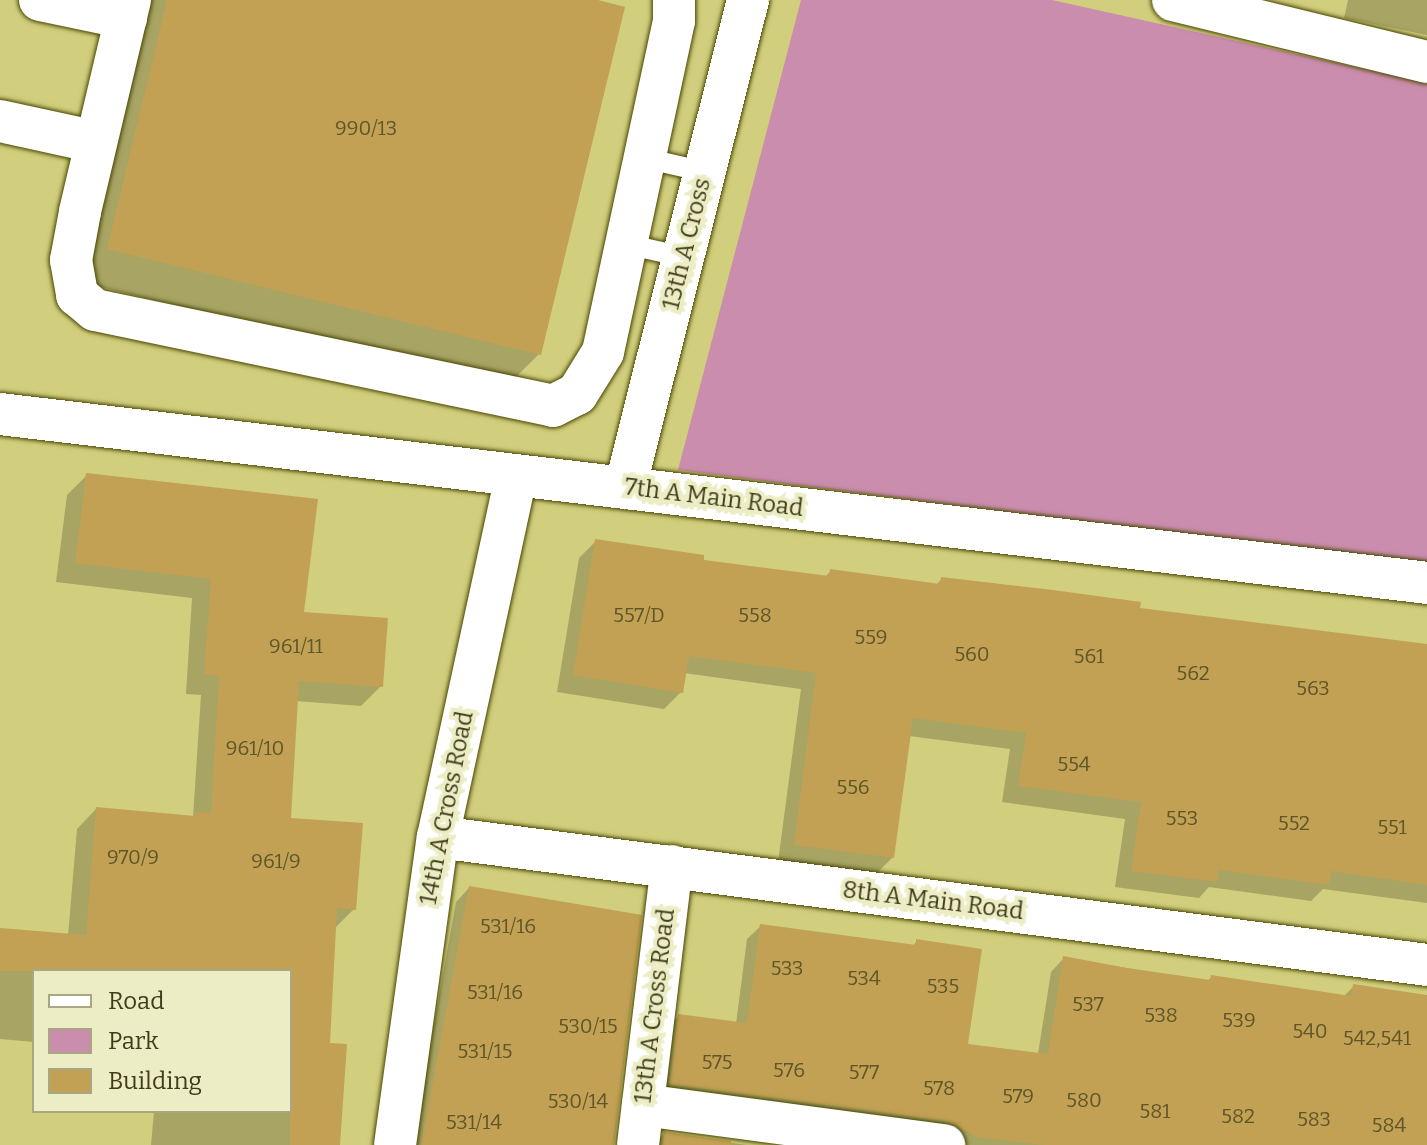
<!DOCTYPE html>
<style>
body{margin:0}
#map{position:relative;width:1427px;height:1145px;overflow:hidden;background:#d1ce7d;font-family:Bitter,serif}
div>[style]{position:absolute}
.green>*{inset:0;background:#cb8dad}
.shadow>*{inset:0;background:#0003}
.building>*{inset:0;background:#c2a154}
.roads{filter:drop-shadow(0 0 2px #4a4701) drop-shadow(0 0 2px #4a4701)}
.lane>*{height:20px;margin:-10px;padding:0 10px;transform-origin:10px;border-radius:10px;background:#fff}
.street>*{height:42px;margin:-21px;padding:0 21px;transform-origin:21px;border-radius:21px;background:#fff}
span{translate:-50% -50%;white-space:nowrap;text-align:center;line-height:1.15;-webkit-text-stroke:8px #ededc5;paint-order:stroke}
.number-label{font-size:20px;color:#5f5629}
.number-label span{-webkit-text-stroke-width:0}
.street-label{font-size:24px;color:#3e3d1b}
.legend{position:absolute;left:32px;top:969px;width:260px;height:144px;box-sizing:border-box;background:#ededc5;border:2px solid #a7a781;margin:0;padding:10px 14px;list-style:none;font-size:24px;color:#3e3d1b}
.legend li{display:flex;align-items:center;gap:16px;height:40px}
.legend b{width:40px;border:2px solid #a7a781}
</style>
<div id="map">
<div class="green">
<i style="clip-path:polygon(801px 0,1052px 0,1427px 83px,1427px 565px,678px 470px)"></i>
</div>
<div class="shadow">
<i style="clip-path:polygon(144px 0,589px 0,539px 354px,507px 386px,76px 281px)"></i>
<i style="clip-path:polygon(1348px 0,1427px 0,1427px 35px,1344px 18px)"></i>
<i style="clip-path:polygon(87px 475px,302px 614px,381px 686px,361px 706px,296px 701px,289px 820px,354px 909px,334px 929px,328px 1045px,338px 1145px,151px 1145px,154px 1111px,290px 1111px,290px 971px,34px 971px,34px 1042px,0 1039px,0 930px,68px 936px,77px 829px,96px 809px,193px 817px,201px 695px,186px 694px,192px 598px,56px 582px,67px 495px)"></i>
<i style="clip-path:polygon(596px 541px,701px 562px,825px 577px,831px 571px,936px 585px,942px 579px,1138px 610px,1427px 647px,1427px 903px,1323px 889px,1311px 901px,1209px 887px,1199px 898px,1115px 887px,1125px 819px,1002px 802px,1010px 749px,909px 736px,892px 858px,876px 874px,778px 862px,801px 689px,684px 673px,681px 692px,664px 709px,557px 692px,579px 558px)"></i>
<i style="clip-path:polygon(469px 888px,613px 1145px,412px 1145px,456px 902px)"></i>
<i style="clip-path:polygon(761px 926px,912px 947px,917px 941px,966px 1045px,1038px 1054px,1051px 972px,1064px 958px,1207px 981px,1212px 977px,1343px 997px,1354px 986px,1427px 998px,1427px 1145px,950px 1145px,657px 1097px,665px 1030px,679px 1016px,736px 1024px,747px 939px)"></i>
<i style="clip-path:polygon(664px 1134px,747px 1145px,654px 1145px)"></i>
</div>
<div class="building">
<i style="clip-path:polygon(167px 0,598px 0,625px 7px,541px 355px,107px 249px)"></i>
<i style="clip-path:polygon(86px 473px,318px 499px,304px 612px,388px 618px,383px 687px,299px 681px,291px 818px,363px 823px,356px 910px,337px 908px,330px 1043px,347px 1044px,340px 1145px,290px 1145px,290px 971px,0 971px,0 928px,86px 935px,96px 807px,195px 816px,196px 812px,211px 813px,219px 676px,204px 674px,211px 579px,75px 563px)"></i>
<i style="clip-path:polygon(595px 539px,704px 555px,704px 560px,829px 576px,830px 569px,940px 584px,941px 577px,1053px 590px,1141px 602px,1140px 608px,1427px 644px,1427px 885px,1331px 871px,1329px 885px,1219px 870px,1217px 882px,1131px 871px,1141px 802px,1018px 786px,1026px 733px,913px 718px,894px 858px,794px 845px,816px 673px,689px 656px,683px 693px,573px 675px)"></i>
<i style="clip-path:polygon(469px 886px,642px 915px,614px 1145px,421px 1145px)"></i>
<i style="clip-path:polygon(760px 924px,916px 945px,916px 939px,982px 949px,968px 1044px,1048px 1054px,1063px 956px,1127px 968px,1210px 980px,1211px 975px,1351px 996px,1353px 984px,1427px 995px,1427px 1145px,1043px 1145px,977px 1137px,947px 1121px,670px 1084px,678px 1014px,747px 1023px)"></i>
<i style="clip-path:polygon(664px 1132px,731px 1141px,731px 1145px,662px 1145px)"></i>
</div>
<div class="roads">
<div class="lane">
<i style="left:644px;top:158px;width:63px;rotate:12.9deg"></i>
<i style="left:626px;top:244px;width:58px;rotate:12.8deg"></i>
</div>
<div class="street">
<i style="left:40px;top:0;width:88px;rotate:11.8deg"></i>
<i style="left:130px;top:0;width:218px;rotate:103.3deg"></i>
<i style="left:80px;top:212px;width:49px;rotate:100.6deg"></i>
<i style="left:71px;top:260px;width:36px;rotate:80deg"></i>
<i style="left:77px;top:295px;width:23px;rotate:40deg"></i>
<i style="left:95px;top:310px;width:468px;rotate:11.8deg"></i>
<i style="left:553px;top:406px;width:27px;rotate:-27deg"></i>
<i style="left:577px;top:394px;width:49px;rotate:-58.2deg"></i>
<i style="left:603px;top:352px;width:339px;rotate:-77.9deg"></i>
<i style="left:674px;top:21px;width:21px;rotate:-90deg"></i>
<i style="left:1173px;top:0;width:261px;rotate:13.7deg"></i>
<i style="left:0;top:121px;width:98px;rotate:12.3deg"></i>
<i style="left:0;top:414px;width:1437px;rotate:6.75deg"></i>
<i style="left:625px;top:488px;width:503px;rotate:-75.85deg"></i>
<i style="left:438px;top:837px;width:997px;rotate:7.37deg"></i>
<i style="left:643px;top:1105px;width:304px;rotate:7.6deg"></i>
<i style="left:395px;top:1145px;width:311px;rotate:-82.1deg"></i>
<i style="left:438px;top:837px;width:370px;rotate:-77.8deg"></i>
<i style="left:638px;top:1145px;width:281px;rotate:-83.1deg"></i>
</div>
</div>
<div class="number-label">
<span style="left:366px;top:128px">990/13</span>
<span style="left:639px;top:615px">557/D</span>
<span style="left:755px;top:615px">558</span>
<span style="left:871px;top:637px">559</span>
<span style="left:296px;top:646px">961/11</span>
<span style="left:972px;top:654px">560</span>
<span style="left:1089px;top:656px">561</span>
<span style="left:1193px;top:673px">562</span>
<span style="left:1313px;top:688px">563</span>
<span style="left:255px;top:748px">961/10</span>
<span style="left:1074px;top:764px">554</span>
<span style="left:853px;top:787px">556</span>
<span style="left:1182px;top:818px">553</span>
<span style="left:1294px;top:823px">552</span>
<span style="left:1392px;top:827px">551</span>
<span style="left:133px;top:857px">970/9</span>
<span style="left:276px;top:861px">961/9</span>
<span style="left:508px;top:926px">531/16</span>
<span style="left:787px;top:968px">533</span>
<span style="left:864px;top:978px">534</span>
<span style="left:943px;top:986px">535</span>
<span style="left:495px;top:992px">531/16</span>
<span style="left:1088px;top:1004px">537</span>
<span style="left:1161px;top:1015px">538</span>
<span style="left:1239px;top:1020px">539</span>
<span style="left:588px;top:1026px">530/15</span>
<span style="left:1310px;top:1031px">540</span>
<span style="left:1377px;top:1038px">542,541</span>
<span style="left:485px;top:1051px">531/15</span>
<span style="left:717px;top:1062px">575</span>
<span style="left:789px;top:1070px">576</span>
<span style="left:864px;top:1072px">577</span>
<span style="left:939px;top:1088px">578</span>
<span style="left:1018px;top:1096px">579</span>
<span style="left:1084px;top:1100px">580</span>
<span style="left:578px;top:1101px">530/14</span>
<span style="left:1155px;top:1111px">581</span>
<span style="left:1238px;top:1116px">582</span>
<span style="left:1314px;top:1119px">583</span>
<span style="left:474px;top:1122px">531/14</span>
<span style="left:1389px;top:1125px">584</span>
</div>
<div class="street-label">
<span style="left:687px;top:244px;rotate:-76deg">13th A Cross</span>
<span style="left:714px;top:498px;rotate:7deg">7th A Main Road</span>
<span style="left:447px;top:808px;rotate:-79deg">14th A Cross Road</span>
<span style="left:933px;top:901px;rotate:7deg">8th A Main Road</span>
<span style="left:655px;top:1006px;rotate:-83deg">13th A Cross Road</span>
</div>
<ul class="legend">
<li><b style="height:10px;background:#fff"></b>Road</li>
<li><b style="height:22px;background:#cb8dad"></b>Park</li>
<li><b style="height:22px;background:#c2a154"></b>Building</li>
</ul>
</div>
